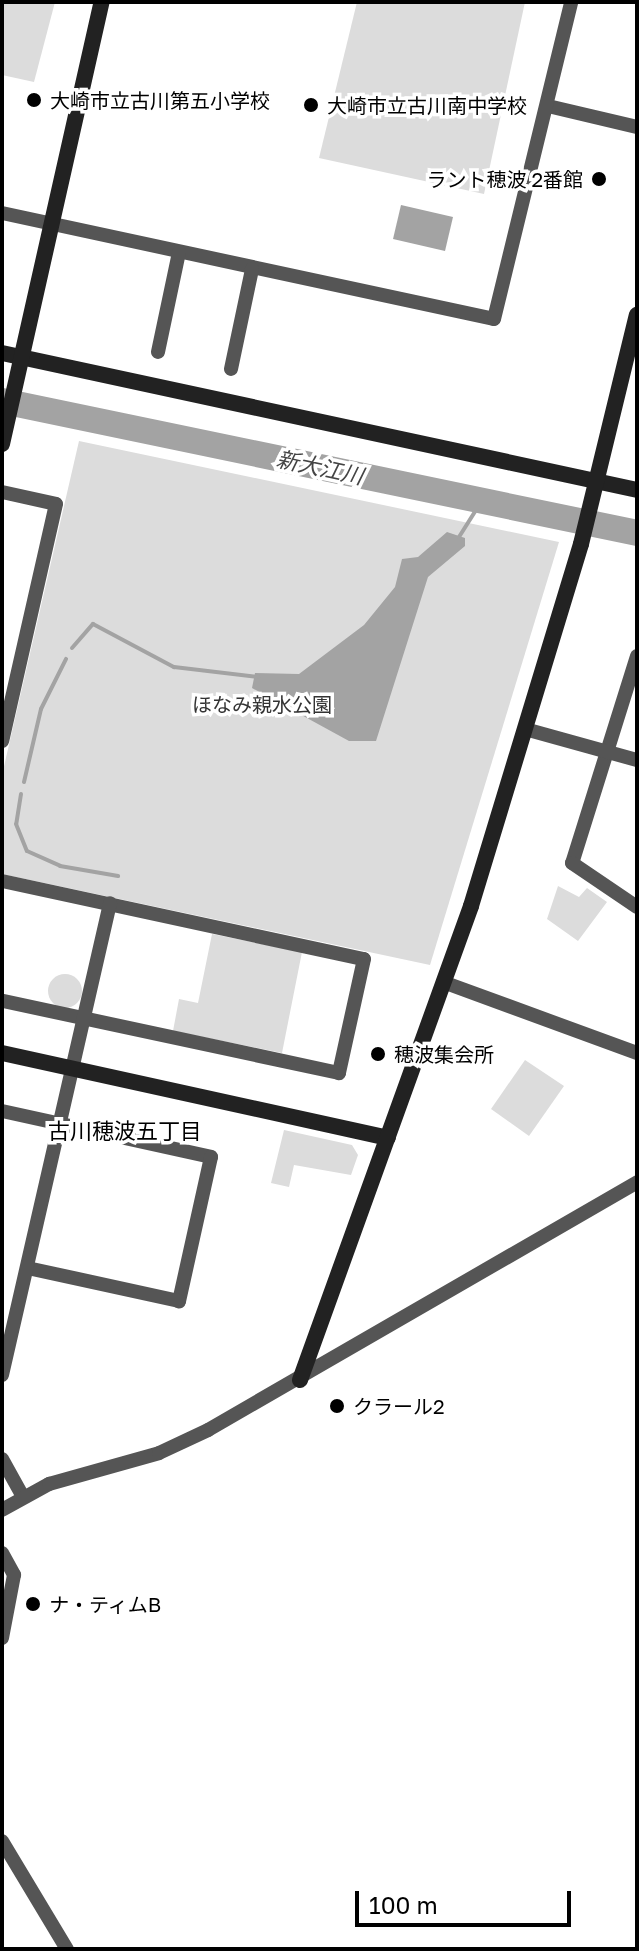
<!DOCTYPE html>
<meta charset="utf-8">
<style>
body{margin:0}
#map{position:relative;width:639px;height:1951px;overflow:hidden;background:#fff;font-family:"Golos Text","Noto Sans JP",sans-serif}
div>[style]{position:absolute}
.green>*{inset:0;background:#dcdcdc}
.round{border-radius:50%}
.water>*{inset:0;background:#a3a3a3}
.stream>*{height:4px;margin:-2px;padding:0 2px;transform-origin:2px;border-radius:2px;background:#a3a3a3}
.river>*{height:26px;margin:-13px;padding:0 13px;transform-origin:13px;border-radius:13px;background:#a3a3a3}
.street>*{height:14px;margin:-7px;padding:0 7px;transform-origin:7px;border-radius:7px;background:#555}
.secondary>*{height:16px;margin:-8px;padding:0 8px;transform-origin:8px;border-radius:8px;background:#222}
.dots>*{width:22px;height:22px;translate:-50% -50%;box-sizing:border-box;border:4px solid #fff;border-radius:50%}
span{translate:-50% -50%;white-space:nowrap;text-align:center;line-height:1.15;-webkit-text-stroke:7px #fff;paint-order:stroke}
.poi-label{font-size:20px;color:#000}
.left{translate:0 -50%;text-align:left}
.right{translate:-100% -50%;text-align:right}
.park-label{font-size:20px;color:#333}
.water-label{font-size:22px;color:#444;font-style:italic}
.neighbourhood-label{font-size:22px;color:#000}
.frame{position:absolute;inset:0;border:4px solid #000;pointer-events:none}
.scale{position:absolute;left:355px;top:1891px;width:216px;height:36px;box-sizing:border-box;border:4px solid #000;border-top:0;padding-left:10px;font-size:24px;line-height:28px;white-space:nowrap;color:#000;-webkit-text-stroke:6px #fff;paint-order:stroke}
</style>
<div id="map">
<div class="green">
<i style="clip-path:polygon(2px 2px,55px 2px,34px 82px,2px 75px)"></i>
<i style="clip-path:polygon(357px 2px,525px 2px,484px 194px,319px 158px)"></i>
<i style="clip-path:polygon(79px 441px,559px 542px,430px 965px,2px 874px,2px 775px)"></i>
<i style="clip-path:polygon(558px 886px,579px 897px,587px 888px,607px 902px,578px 941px,547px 919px)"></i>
<i style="clip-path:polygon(212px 934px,302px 952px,282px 1053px,173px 1031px,179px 999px,198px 1003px)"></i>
<i class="round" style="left:48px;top:974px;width:34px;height:34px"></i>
<i style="clip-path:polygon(525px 1060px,564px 1086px,529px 1136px,491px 1109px)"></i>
<i style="clip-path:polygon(284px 1130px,352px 1145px,358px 1155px,351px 1175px,294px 1165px,289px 1187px,271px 1183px)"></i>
</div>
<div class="water">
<i style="clip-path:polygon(401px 205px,453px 217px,445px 251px,393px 239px)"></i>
<i style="clip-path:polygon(447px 532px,465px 538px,465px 546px,428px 577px,376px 741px,349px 741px,252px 688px,255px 673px,299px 674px,364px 625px,395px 587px,402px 559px,418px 557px)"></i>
</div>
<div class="stream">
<i style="left:459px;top:537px;width:41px;rotate:-57.8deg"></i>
<i style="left:72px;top:648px;width:32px;rotate:-49deg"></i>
<i style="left:93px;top:624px;width:92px;rotate:28deg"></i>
<i style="left:174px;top:667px;width:85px;rotate:6.8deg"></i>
<i style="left:24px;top:782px;width:75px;rotate:-76.9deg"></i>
<i style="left:41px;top:709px;width:56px;rotate:-63.4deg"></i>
<i style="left:21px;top:794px;width:30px;rotate:99deg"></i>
<i style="left:16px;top:824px;width:29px;rotate:68deg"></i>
<i style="left:27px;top:851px;width:36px;rotate:24deg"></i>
<i style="left:60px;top:866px;width:59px;rotate:9.8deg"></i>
</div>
<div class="river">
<i style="left:2px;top:401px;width:649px;rotate:11.74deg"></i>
</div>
<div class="street">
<i style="left:548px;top:106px;width:91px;rotate:13.3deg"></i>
<i style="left:2px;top:213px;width:503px;rotate:12.16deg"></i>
<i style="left:494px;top:319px;width:326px;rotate:-76.3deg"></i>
<i style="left:158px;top:352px;width:102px;rotate:-78.1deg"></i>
<i style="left:231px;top:369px;width:102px;rotate:-78.1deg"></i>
<i style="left:2px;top:492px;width:55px;rotate:12.5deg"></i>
<i style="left:56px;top:504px;width:243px;rotate:102.8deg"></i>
<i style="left:637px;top:656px;width:217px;rotate:107.4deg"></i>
<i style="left:572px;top:863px;width:78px;rotate:34.1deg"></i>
<i style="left:525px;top:729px;width:116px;rotate:15.5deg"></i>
<i style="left:2px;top:881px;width:370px;rotate:12.2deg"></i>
<i style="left:364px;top:959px;width:117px;rotate:102.4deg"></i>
<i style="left:339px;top:1073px;width:345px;rotate:-167.9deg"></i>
<i style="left:443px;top:982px;width:207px;rotate:20.1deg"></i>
<i style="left:2px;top:1111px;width:214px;rotate:12.4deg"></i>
<i style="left:211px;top:1157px;width:148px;rotate:102.5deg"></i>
<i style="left:179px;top:1301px;width:155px;rotate:-167.7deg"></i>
<i style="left:2px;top:1375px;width:484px;rotate:-77.1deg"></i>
<i style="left:2px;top:1459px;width:41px;rotate:60.9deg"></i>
<i style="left:2px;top:1510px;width:54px;rotate:-29deg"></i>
<i style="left:49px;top:1484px;width:114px;rotate:-15.7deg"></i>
<i style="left:159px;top:1453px;width:54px;rotate:-25.1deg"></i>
<i style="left:208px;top:1430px;width:496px;rotate:-30deg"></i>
<i style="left:2px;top:1553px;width:25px;rotate:61deg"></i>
<i style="left:14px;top:1575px;width:64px;rotate:100.8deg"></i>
<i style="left:2px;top:1841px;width:126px;rotate:59deg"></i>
</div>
<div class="secondary">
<i style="left:2px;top:353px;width:650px;rotate:12.17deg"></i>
<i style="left:2px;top:444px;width:453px;rotate:-77.3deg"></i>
<i style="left:2px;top:1053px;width:395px;rotate:12.4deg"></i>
<i style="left:300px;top:1380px;width:504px;rotate:-70.16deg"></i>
<i style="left:471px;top:906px;width:378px;rotate:-73.1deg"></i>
<i style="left:581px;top:544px;width:236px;rotate:-76.3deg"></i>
</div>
<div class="dots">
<i style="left:34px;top:100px;background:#000"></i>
<i style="left:311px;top:105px;background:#000"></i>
<i style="left:599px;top:179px;background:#000"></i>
<i style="left:378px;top:1054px;background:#000"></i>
<i style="left:337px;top:1406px;background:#000"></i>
<i style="left:33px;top:1604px;background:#000"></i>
</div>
<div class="poi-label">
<span class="left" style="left:50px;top:100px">大崎市立古川第五小学校</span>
<span class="left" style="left:327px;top:105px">大崎市立古川南中学校</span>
<span class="right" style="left:583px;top:179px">ラント穂波 2番館</span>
<span class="left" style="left:394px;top:1054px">穂波集会所</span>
<span class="left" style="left:353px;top:1406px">クラール2</span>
<span class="left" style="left:49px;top:1604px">ナ・ティムB</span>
</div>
<div class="park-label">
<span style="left:262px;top:704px">ほなみ親水公園</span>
</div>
<div class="water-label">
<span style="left:320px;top:467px;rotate:12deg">新大江川</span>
</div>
<div class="neighbourhood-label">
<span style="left:125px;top:1131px">古川穂波五丁目</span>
</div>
<div class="frame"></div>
<div class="scale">100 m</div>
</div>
